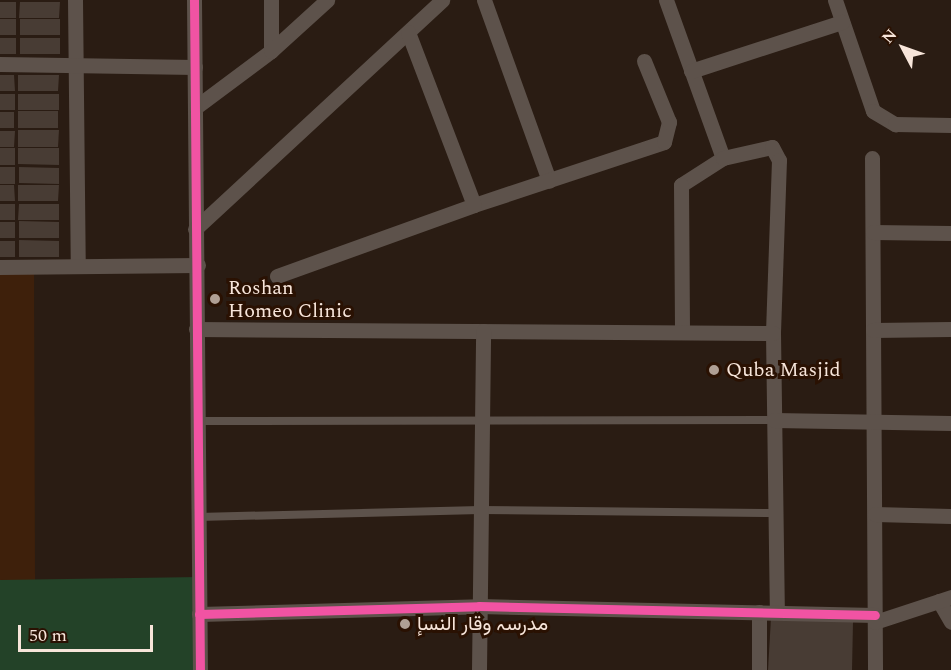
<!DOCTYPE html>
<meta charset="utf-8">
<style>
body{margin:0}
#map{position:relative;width:951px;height:670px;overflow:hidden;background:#2a1c13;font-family:Spectral,Vazirmatn,serif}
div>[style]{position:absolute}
.built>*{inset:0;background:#3e200b}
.green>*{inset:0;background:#234228}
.building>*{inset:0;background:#483c34}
.lane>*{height:8px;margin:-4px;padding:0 4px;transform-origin:4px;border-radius:4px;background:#5d524b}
.street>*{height:15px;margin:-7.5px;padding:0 7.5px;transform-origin:7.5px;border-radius:7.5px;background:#5d524b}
.cycleway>*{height:9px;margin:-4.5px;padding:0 4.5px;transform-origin:4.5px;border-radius:4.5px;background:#f153a3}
.dots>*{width:16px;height:16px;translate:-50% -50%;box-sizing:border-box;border:3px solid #2a1102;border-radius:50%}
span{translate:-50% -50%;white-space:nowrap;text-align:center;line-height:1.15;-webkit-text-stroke:6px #2a1102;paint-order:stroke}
.poi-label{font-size:20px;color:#f7e5da}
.left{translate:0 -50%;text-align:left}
.north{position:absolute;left:873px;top:18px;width:60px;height:60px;-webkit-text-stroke:4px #2a1102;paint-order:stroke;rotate:311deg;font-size:16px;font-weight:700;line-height:24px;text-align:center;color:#f7e5da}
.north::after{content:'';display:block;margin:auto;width:21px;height:27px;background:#f7e5da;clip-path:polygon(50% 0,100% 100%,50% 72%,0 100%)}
.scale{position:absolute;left:18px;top:625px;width:135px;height:27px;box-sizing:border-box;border:3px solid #f7e5da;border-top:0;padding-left:8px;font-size:18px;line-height:21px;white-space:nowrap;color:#f7e5da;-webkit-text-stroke:4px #2a1102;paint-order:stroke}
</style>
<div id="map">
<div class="built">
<i style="clip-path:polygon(0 267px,34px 267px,35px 580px,0 580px)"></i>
</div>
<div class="green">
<i style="clip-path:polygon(199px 577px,200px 670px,0 670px,0 580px)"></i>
</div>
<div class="building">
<i style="clip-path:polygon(0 2px,16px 2px,16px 18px,0 18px)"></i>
<i style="clip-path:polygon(20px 2px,60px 2px,59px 18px,19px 18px)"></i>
<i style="clip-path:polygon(0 19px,16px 19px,16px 35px,0 35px)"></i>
<i style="clip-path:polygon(20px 19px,60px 19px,60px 35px,20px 35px)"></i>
<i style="clip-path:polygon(0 38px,16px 38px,16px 54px,0 54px)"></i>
<i style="clip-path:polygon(20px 38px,60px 38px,60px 54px,20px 54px)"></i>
<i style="clip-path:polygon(0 75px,14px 75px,15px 91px,0 91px)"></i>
<i style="clip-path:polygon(18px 75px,59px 75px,58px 91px,18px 91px)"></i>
<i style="clip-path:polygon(0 94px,15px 94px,15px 110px,0 110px)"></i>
<i style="clip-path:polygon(18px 94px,59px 94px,59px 110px,18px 110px)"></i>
<i style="clip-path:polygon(18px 111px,58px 111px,58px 128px,18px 128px)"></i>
<i style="clip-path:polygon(0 112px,14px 112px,14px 128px,0 128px)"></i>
<i style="clip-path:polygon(18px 130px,59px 130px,58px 147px,18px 147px)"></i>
<i style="clip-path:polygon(0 131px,15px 131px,14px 147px,0 147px)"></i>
<i style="clip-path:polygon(0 148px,15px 148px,15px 165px,0 165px)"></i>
<i style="clip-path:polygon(18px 148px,59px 148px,59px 165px,18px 164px)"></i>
<i style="clip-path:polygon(0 167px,15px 167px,15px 184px,0 184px)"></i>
<i style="clip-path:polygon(19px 167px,59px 168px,59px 184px,19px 183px)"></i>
<i style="clip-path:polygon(0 185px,14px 185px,15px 201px,0 201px)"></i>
<i style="clip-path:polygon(18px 185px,59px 185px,58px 201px,18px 201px)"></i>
<i style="clip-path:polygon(0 204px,15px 204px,15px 220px,0 220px)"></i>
<i style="clip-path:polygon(19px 204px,59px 204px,59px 220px,18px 220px)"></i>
<i style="clip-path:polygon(19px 221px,59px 222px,59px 238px,19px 238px)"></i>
<i style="clip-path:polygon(0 222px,15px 222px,15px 238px,0 238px)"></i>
<i style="clip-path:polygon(19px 240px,59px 241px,59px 257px,19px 257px)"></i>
<i style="clip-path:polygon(0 241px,15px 241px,15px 257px,0 257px)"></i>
<i style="clip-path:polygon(771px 618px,853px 622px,852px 670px,768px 670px)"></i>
</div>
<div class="lane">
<i style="left:197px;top:421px;width:577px;rotate:-0.1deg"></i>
<i style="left:198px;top:517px;width:282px;rotate:-1.4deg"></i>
<i style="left:480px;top:510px;width:296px;rotate:0.6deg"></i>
</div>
<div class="street">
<i style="left:75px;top:0;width:266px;rotate:89.4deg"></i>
<i style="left:194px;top:0;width:670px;rotate:89.49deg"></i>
<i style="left:271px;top:0;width:51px;rotate:90deg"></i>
<i style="left:484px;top:0;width:192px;rotate:70.2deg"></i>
<i style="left:666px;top:0;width:168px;rotate:70.2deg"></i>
<i style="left:723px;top:158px;width:50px;rotate:147.3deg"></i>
<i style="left:681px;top:185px;width:147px;rotate:89.6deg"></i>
<i style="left:835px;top:0;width:117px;rotate:71.1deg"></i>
<i style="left:873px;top:111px;width:26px;rotate:31deg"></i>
<i style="left:895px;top:124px;width:56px;rotate:1deg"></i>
<i style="left:0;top:64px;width:195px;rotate:0.9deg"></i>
<i style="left:691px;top:71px;width:159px;rotate:-18deg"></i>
<i style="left:196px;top:107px;width:94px;rotate:-36.7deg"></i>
<i style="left:271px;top:51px;width:76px;rotate:-42.3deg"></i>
<i style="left:723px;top:158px;width:50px;rotate:-12.7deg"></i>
<i style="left:772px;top:147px;width:15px;rotate:62deg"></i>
<i style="left:779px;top:160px;width:173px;rotate:92deg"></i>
<i style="left:773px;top:333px;width:279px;rotate:89.2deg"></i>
<i style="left:872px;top:158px;width:512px;rotate:89.66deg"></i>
<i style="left:474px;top:205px;width:200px;rotate:-18.3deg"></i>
<i style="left:664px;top:142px;width:21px;rotate:-76deg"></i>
<i style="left:669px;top:122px;width:66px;rotate:-112.3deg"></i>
<i style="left:195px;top:229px;width:337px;rotate:-42.8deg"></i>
<i style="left:873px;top:232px;width:78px;rotate:0.7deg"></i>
<i style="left:0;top:267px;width:198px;rotate:-0.6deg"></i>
<i style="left:277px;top:276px;width:209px;rotate:-19.8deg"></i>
<i style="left:474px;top:205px;width:185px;rotate:-110.9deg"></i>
<i style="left:196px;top:329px;width:577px;rotate:0.4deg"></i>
<i style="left:873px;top:330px;width:78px;rotate:-0.7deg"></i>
<i style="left:774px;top:420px;width:177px;rotate:1deg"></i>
<i style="left:875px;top:514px;width:76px;rotate:1.5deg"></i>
<i style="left:939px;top:601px;width:24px;rotate:60deg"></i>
<i style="left:759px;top:612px;width:58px;rotate:90deg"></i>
<i style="left:199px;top:614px;width:280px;rotate:-1.6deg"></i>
<i style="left:479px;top:606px;width:396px;rotate:1.3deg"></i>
<i style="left:875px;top:622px;width:80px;rotate:-18.2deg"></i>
<i style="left:479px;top:670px;width:339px;rotate:-89.3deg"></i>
</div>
<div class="cycleway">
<i style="left:194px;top:0;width:670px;rotate:89.49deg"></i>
<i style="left:199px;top:614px;width:280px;rotate:-1.6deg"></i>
<i style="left:479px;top:606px;width:396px;rotate:1.3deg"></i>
</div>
<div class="dots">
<i style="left:215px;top:299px;background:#af9f94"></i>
<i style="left:714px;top:370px;background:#af9f94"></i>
<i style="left:405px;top:624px;background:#af9f94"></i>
</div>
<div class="poi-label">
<span class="left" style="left:228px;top:300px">Roshan<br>Homeo Clinic</span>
<span class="left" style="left:726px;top:370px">Quba Masjid</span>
<span class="left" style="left:417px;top:624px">مدرسہ وقار النسإ</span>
</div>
<div class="north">N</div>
<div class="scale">50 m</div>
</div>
